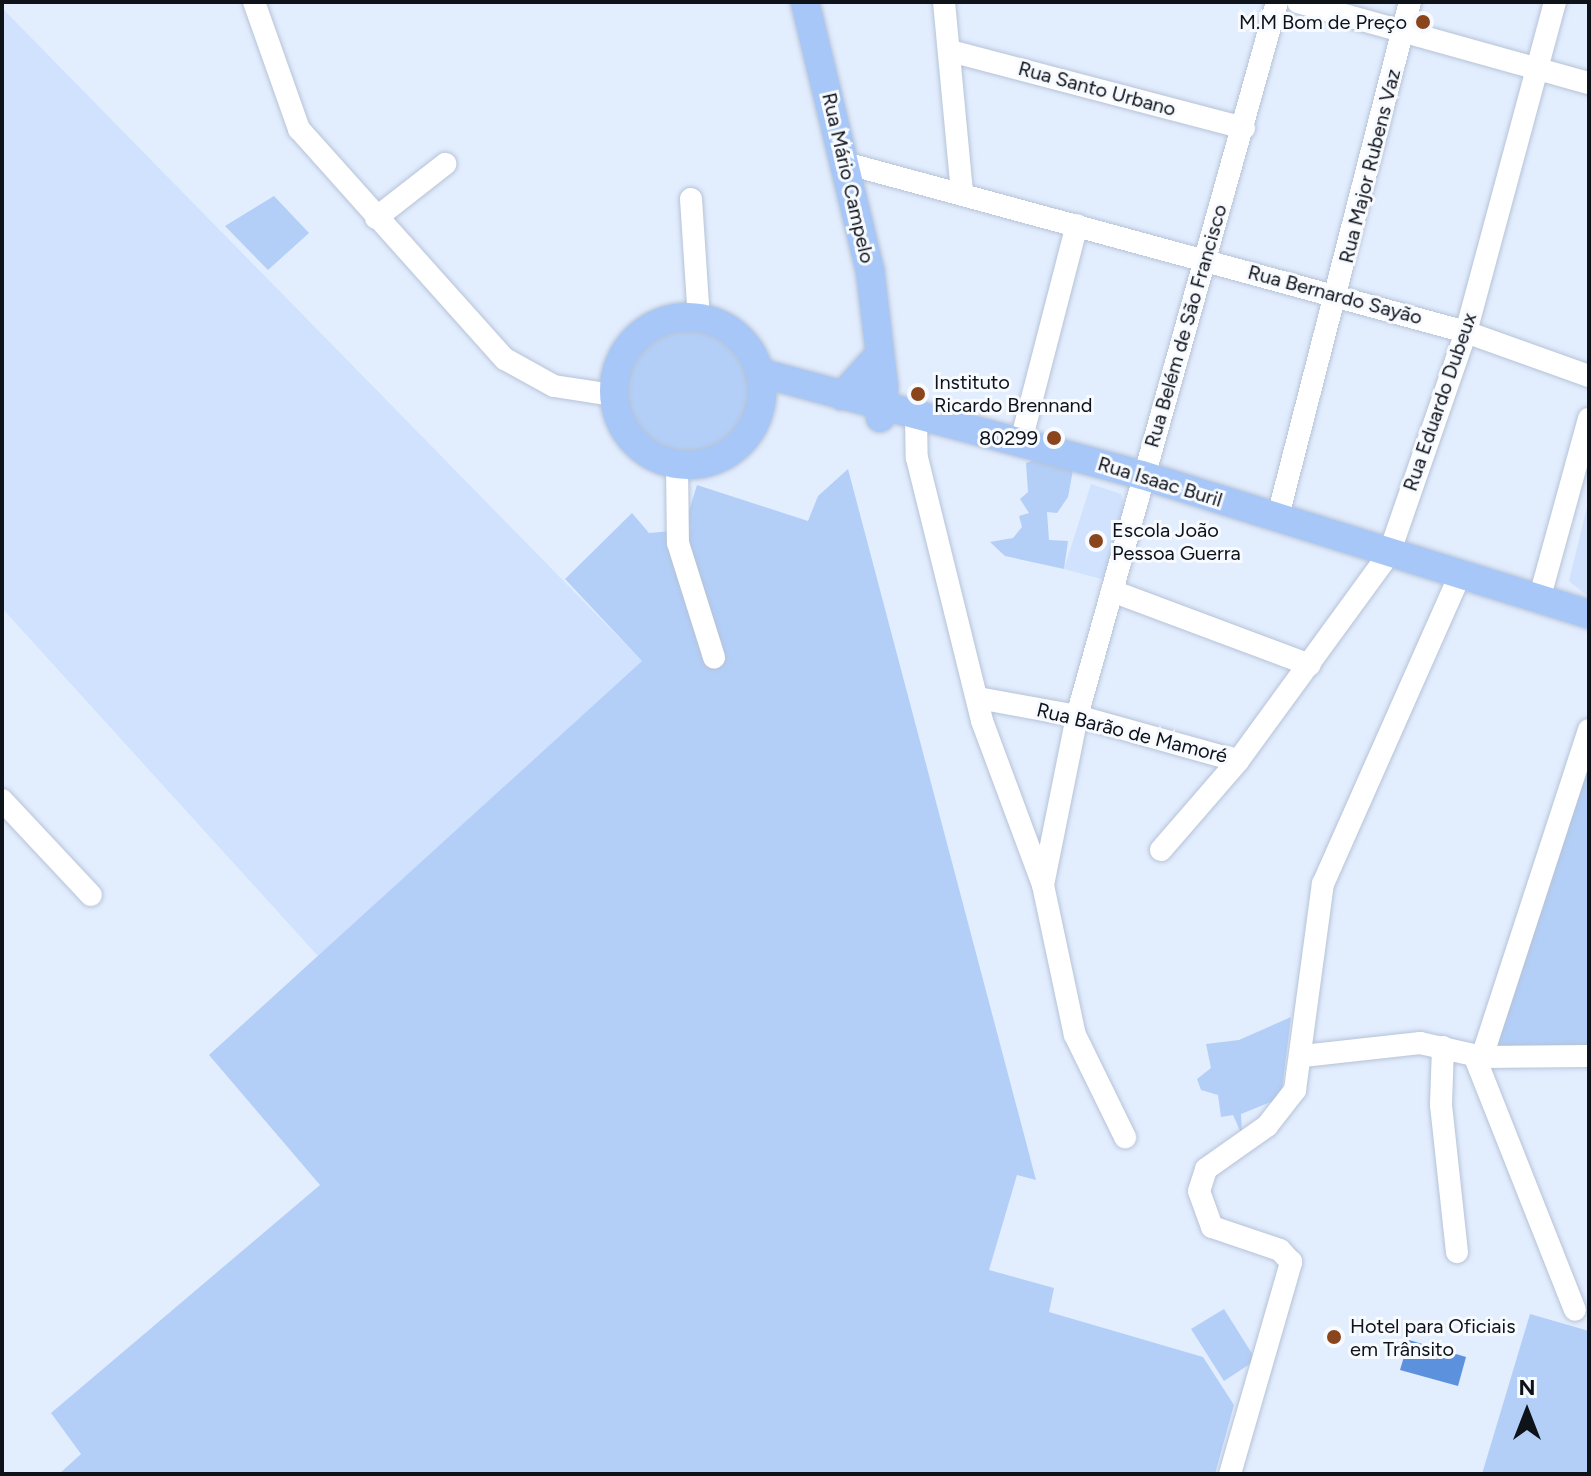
<!DOCTYPE html>
<meta charset="utf-8">
<style>
body{margin:0}
#map{position:relative;width:1591px;height:1476px;overflow:hidden;background:#e2edfe;font-family:Figtree,sans-serif}
div>[style]{position:absolute}
.built>*{inset:0;background:#d0e2fd}
.green>*{inset:0;background:#b3cff8}
.round{border-radius:50%}
.water>*{inset:0;background:#5c91de}
.roads{filter:drop-shadow(0 0 2px #b6c3d7) drop-shadow(0 0 2px #b6c3d7)}
.minor>*{height:22px;margin:-11px;padding:0 11px;transform-origin:11px;border-radius:11px;background:#fff}
.major>*{height:28px;margin:-14px;padding:0 14px;transform-origin:14px;border-radius:14px;background:#a6c7f7}
.major>.ring{margin:-14px;padding:0;box-sizing:content-box;background:none;border:28px solid #a6c7f7;border-radius:50%}
.dots>*{width:22px;height:22px;translate:-50% -50%;box-sizing:border-box;border:4px solid #f7fafe;border-radius:50%}
span{translate:-50% -50%;white-space:nowrap;text-align:center;line-height:1.15;-webkit-text-stroke:6px #f7fafe;paint-order:stroke}
.poi-label{font-size:20px;color:#0e1219}
.right{translate:-100% -50%;text-align:right}
.left{translate:0 -50%;text-align:left}
.street-label{font-size:20px;color:#0e1219}
.frame{position:absolute;inset:0;border:4px solid #0e1219;pointer-events:none}
.north{position:absolute;left:1487px;top:1372px;width:80px;height:80px;-webkit-text-stroke:6px #f7fafe;paint-order:stroke;rotate:0deg;font-size:22px;font-weight:700;line-height:32px;text-align:center;color:#0e1219}
.north::after{content:'';display:block;margin:auto;width:28px;height:36px;background:#0e1219;clip-path:polygon(50% 0,100% 100%,50% 72%,0 100%)}
</style>
<div id="map">
<div class="built">
<i style="clip-path:polygon(2px 8px,642px 661px,318px 956px,2px 608px)"></i>
<i style="clip-path:polygon(1091px 484px,1121px 494px,1126px 512px,1109px 581px,1064px 569px)"></i>
<i style="clip-path:polygon(1589px 499px,1589px 597px,1569px 581px)"></i>
</div>
<div class="green">
<i style="clip-path:polygon(274px 196px,309px 233px,268px 270px,225px 226px)"></i>
<i class="round" style="left:624px;top:327px;width:128px;height:128px"></i>
<i style="clip-path:polygon(1034px 460px,1073px 470px,1068px 497px,1057px 513px,1047px 512px,1049px 540px,1068px 541px,1064px 569px,1005px 556px,990px 542px,1013px 538px,1022px 527px,1019px 516px,1029px 513px,1020px 499px,1028px 492px,1026px 463px)"></i>
<i style="clip-path:polygon(848px 469px,1036px 1180px,1017px 1175px,989px 1270px,1054px 1288px,1049px 1312px,1203px 1357px,1234px 1405px,1215px 1474px,59px 1474px,81px 1454px,51px 1413px,320px 1185px,209px 1055px,642px 661px,565px 579px,632px 513px,649px 533px,683px 530px,697px 485px,808px 521px,818px 496px)"></i>
<i style="clip-path:polygon(1589px 736px,1589px 1063px,1507px 1062px,1492px 1041px)"></i>
<i style="clip-path:polygon(1291px 1017px,1281px 1098px,1241px 1114px,1242px 1135px,1233px 1115px,1221px 1117px,1218px 1095px,1201px 1090px,1197px 1079px,1211px 1068px,1206px 1044px,1239px 1040px)"></i>
<i style="clip-path:polygon(1224px 1309px,1256px 1360px,1224px 1381px,1191px 1329px)"></i>
<i style="clip-path:polygon(1530px 1314px,1589px 1331px,1589px 1474px,1482px 1474px)"></i>
</div>
<div class="water">
<i style="clip-path:polygon(1409px 1340px,1466px 1357px,1458px 1386px,1400px 1370px)"></i>
</div>
<div class="roads">
<div class="minor">
<i style="left:254px;top:2px;width:135px;rotate:70.5deg"></i>
<i style="left:299px;top:129px;width:309px;rotate:48.2deg"></i>
<i style="left:505px;top:359px;width:56px;rotate:28.9deg"></i>
<i style="left:554px;top:386px;width:60px;rotate:8.7deg"></i>
<i style="left:944px;top:2px;width:193px;rotate:84.6deg"></i>
<i style="left:1298px;top:2px;width:302px;rotate:15.6deg"></i>
<i style="left:950px;top:51px;width:304px;rotate:14.7deg"></i>
<i style="left:845px;top:163px;width:644px;rotate:15.22deg"></i>
<i style="left:1466px;top:332px;width:131px;rotate:19.7deg"></i>
<i style="left:691px;top:199px;width:119px;rotate:86.2deg"></i>
<i style="left:376px;top:218px;width:88px;rotate:-38deg"></i>
<i style="left:916px;top:419px;width:39px;rotate:89deg"></i>
<i style="left:917px;top:458px;width:271px;rotate:76.1deg"></i>
<i style="left:982px;top:721px;width:175px;rotate:69.6deg"></i>
<i style="left:1043px;top:885px;width:153px;rotate:78deg"></i>
<i style="left:1075px;top:1035px;width:114px;rotate:63.9deg"></i>
<i style="left:1021px;top:441px;width:223px;rotate:-75.5deg"></i>
<i style="left:677px;top:465px;width:78px;rotate:89.3deg"></i>
<i style="left:678px;top:543px;width:120px;rotate:72.5deg"></i>
<i style="left:1278px;top:516px;width:531px;rotate:-75.6deg"></i>
<i style="left:1112px;top:591px;width:211px;rotate:20.5deg"></i>
<i style="left:1539px;top:600px;width:188px;rotate:-74.6deg"></i>
<i style="left:978px;top:698px;width:101px;rotate:10.3deg"></i>
<i style="left:1077px;top:716px;width:167px;rotate:15.6deg"></i>
<i style="left:2px;top:800px;width:130px;rotate:46.9deg"></i>
<i style="left:1161px;top:850px;width:118px;rotate:-49.1deg"></i>
<i style="left:1238px;top:761px;width:256px;rotate:-53.9deg"></i>
<i style="left:1389px;top:554px;width:235px;rotate:-70.9deg"></i>
<i style="left:1466px;top:332px;width:342px;rotate:-74.9deg"></i>
<i style="left:1043px;top:885px;width:172px;rotate:-78.6deg"></i>
<i style="left:1077px;top:716px;width:741px;rotate:-74.35deg"></i>
<i style="left:1443px;top:1047px;width:58px;rotate:92deg"></i>
<i style="left:1441px;top:1105px;width:148px;rotate:83.8deg"></i>
<i style="left:1474px;top:1055px;width:274px;rotate:68.4deg"></i>
<i style="left:1303px;top:1056px;width:118px;rotate:-6.3deg"></i>
<i style="left:1420px;top:1043px;width:64px;rotate:12.7deg"></i>
<i style="left:1482px;top:1057px;width:107px;rotate:-0.5deg"></i>
<i style="left:1482px;top:1057px;width:344px;rotate:-71.9deg"></i>
<i style="left:1230px;top:1474px;width:221px;rotate:-73.9deg"></i>
<i style="left:1291px;top:1262px;width:16px;rotate:-133deg"></i>
<i style="left:1280px;top:1250px;width:72px;rotate:-161.3deg"></i>
<i style="left:1212px;top:1227px;width:38px;rotate:-110deg"></i>
<i style="left:1199px;top:1191px;width:23px;rotate:-72deg"></i>
<i style="left:1206px;top:1169px;width:75px;rotate:-35.2deg"></i>
<i style="left:1267px;top:1126px;width:46px;rotate:-52.1deg"></i>
<i style="left:1295px;top:1090px;width:208px;rotate:-82.3deg"></i>
<i style="left:1323px;top:884px;width:336px;rotate:-66.1deg"></i>
</div>
<div class="major">
<i style="left:805px;top:2px;width:276px;rotate:76.4deg"></i>
<i style="left:870px;top:270px;width:118px;rotate:83.2deg"></i>
<i style="left:884px;top:387px;width:31px;rotate:97deg"></i>
<i class="ring" style="left:614px;top:317px;width:120px;height:120px"></i>
<i style="left:761px;top:373px;width:394px;rotate:15deg"></i>
<i style="left:1142px;top:475px;width:468px;rotate:17.3deg"></i>
<i style="left:842px;top:396px;width:55px;rotate:-47.9deg"></i>
</div>
</div>
<div class="dots">
<i style="left:1423px;top:22px;background:#8b451d"></i>
<i style="left:918px;top:394px;background:#8b451d"></i>
<i style="left:1054px;top:438px;background:#8b451d"></i>
<i style="left:1096px;top:541px;background:#8b451d"></i>
<i style="left:1334px;top:1337px;background:#8b451d"></i>
</div>
<div class="poi-label">
<span class="right" style="left:1407px;top:22px">M.M Bom de Preço</span>
<span class="left" style="left:934px;top:394px">Instituto<br>Ricardo Brennand</span>
<span class="right" style="left:1038px;top:438px">80299</span>
<span class="left" style="left:1112px;top:542px">Escola João<br>Pessoa Guerra</span>
<span class="left" style="left:1350px;top:1338px">Hotel para Oficiais<br>em Trânsito</span>
</div>
<div class="street-label">
<span style="left:1097px;top:89px;rotate:15deg">Rua Santo Urbano</span>
<span style="left:1370px;top:166px;rotate:-76deg">Rua Major Rubens Vaz</span>
<span style="left:848px;top:178px;rotate:77deg">Rua Mário Campelo</span>
<span style="left:1335px;top:295px;rotate:15deg">Rua Bernardo Sayão</span>
<span style="left:1186px;top:326px;rotate:-74deg">Rua Belém de São Francisco</span>
<span style="left:1440px;top:402px;rotate:-71deg">Rua Eduardo Dubeux</span>
<span style="left:1160px;top:482px;rotate:17deg">Rua Isaac Buril</span>
<span style="left:1132px;top:733px;rotate:14deg">Rua Barão de Mamoré</span>
</div>
<div class="frame"></div>
<div class="north">N</div>
</div>
